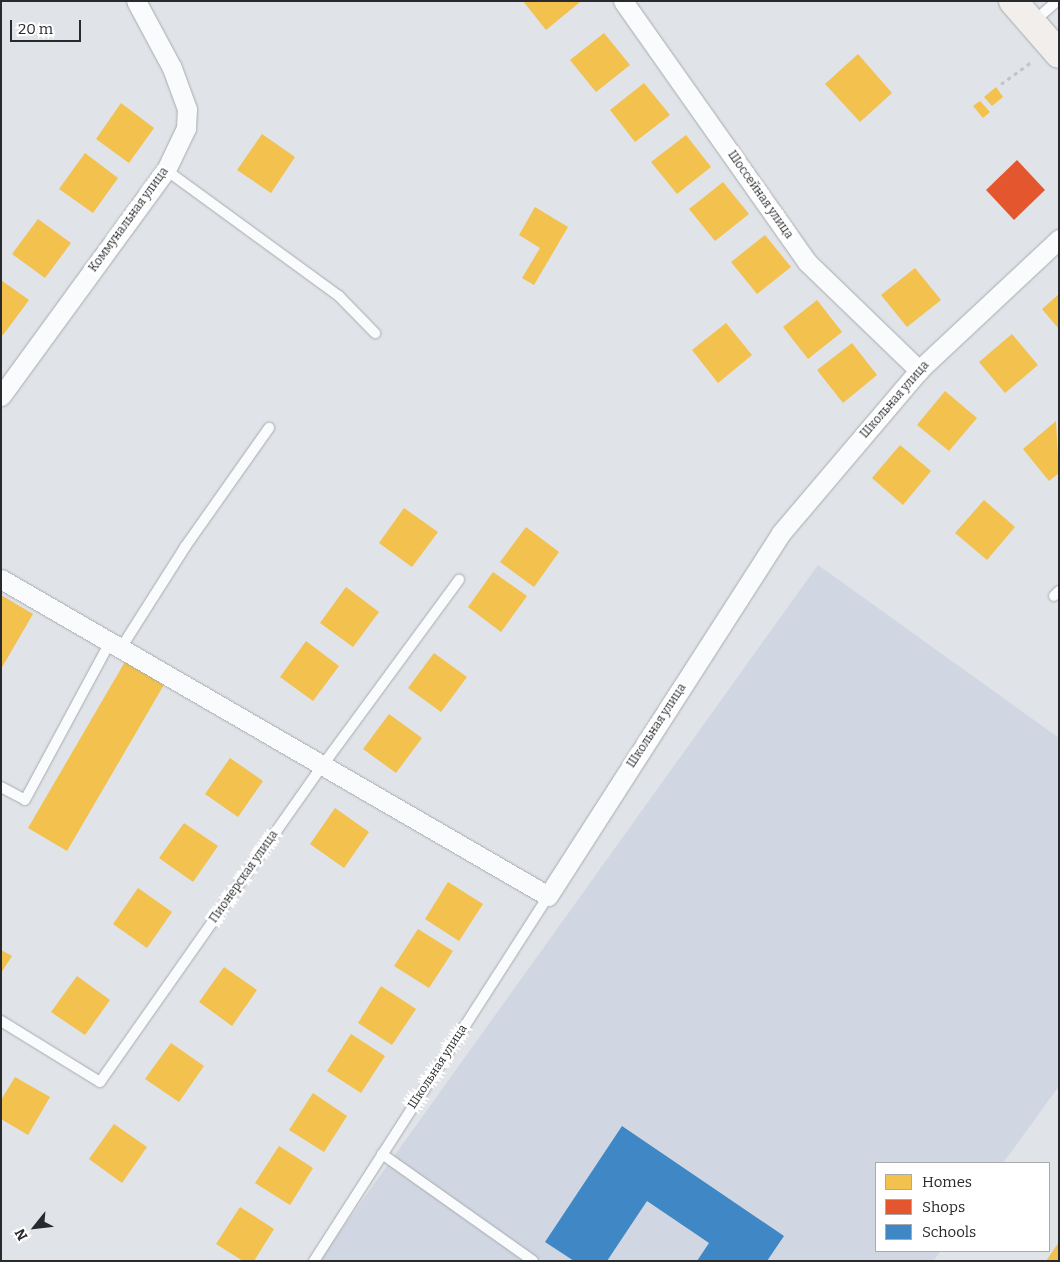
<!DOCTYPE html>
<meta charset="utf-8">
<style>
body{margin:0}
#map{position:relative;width:1060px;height:1262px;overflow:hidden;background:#e0e3e8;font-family:Bitter,serif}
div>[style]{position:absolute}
.built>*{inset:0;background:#d0d7e2}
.homes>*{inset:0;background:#f2c14e}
.shops>*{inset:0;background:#e4572e}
.schools>*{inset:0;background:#3f88c5}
.path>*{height:3px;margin-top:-1.5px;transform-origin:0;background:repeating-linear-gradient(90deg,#c4c4c6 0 4px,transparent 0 8px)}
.roads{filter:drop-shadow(0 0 1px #a8abae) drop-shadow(0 0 1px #a8abae)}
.lane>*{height:10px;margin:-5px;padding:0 5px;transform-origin:5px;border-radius:5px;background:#fafbfc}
.street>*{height:19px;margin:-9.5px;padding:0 9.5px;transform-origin:9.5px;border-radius:9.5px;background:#fafbfc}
.secondary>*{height:28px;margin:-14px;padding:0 14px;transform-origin:14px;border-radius:14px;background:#f2eeec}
span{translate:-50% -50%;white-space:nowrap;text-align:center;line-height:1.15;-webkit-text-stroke:5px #fff;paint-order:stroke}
.street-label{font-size:12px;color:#282a2e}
.frame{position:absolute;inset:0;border:2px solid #282a2e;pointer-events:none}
.legend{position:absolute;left:875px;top:1162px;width:175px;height:90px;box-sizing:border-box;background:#fff;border:1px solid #a9aaab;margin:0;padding:6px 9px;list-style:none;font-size:15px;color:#282a2e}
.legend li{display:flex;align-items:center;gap:10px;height:25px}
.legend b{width:25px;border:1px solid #a9aaab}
.north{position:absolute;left:10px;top:1202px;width:50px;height:50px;-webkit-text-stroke:4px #fff;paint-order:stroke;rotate:241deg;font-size:14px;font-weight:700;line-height:20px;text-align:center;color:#282a2e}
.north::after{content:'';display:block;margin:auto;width:18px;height:22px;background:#282a2e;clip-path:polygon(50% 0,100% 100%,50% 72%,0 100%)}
.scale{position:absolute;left:10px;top:20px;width:71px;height:22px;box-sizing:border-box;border:2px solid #282a2e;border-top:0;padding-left:6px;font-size:15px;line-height:18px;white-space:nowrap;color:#282a2e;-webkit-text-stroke:4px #fff;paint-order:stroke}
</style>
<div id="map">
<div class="built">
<i style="clip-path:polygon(818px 565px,1059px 738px,1059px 1086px,1003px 1163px,876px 1163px,876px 1251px,941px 1251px,933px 1261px,325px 1261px,321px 1258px)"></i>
</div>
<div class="homes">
<i style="clip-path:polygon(523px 1px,579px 1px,580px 2px,546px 30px)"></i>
<i style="clip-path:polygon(604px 33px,630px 65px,596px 92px,570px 60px)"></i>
<i style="clip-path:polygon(858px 54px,892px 93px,860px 122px,825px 84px)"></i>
<i style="clip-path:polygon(644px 83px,670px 115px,635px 142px,610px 110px)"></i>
<i style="clip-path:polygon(996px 87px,1003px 97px,992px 106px,984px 97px)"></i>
<i style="clip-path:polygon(980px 101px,990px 112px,983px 118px,973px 106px)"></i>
<i style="clip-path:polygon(121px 103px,154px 128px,129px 163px,96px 139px)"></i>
<i style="clip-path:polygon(262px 134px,295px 157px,271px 193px,237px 170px)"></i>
<i style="clip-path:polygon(686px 135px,711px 167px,677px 194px,651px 162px)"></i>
<i style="clip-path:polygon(85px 153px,118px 178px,93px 213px,59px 189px)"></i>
<i style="clip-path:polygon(723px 182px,749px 214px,715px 241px,689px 209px)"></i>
<i style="clip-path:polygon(535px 207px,568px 227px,534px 285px,522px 278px,540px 248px,519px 235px)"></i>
<i style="clip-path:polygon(38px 219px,71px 243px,45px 278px,12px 254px)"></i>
<i style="clip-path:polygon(765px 235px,791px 267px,757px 294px,731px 262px)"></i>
<i style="clip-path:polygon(915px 268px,941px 300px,907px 327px,881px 295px)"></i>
<i style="clip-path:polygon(1px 280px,29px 300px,3px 335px,1px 334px)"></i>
<i style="clip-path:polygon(1059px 294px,1059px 329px,1042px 309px)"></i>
<i style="clip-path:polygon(817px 300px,842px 332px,808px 359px,783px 327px)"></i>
<i style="clip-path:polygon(726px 323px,752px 355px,718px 383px,692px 350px)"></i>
<i style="clip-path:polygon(1012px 334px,1038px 365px,1005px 393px,979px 362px)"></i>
<i style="clip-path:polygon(852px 343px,877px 375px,843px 403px,817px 370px)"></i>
<i style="clip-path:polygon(945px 391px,977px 418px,949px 451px,917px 425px)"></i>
<i style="clip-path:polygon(1056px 421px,1059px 473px,1049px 481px,1023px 449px)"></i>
<i style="clip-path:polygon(900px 445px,931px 471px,903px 505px,872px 478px)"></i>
<i style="clip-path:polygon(984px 500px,1015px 527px,987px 560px,955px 533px)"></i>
<i style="clip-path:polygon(404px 508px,438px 532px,412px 567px,379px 543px)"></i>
<i style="clip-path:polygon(526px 527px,559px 552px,534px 587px,500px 562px)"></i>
<i style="clip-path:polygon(493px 572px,527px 596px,501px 632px,468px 607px)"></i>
<i style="clip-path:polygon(346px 587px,379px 612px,353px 647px,320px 623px)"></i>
<i style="clip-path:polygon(1px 595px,33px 614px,1px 669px)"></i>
<i style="clip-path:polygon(306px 641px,339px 666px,313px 701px,280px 677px)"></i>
<i style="clip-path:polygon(434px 653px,467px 677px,441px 712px,408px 688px)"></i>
<i style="clip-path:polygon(126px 660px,165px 683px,67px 851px,28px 828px)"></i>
<i style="clip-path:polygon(389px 714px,422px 738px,396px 773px,363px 749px)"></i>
<i style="clip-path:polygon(230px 758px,263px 781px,238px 817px,205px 794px)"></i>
<i style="clip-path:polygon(335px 808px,369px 832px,344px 868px,310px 844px)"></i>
<i style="clip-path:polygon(184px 823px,218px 846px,193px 882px,159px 858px)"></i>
<i style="clip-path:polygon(448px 882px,483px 904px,459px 941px,425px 919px)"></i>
<i style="clip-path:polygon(138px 888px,172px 912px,147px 948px,113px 924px)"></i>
<i style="clip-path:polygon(418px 929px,453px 951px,429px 988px,394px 966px)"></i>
<i style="clip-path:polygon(1px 950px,12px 956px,1px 973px)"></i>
<i style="clip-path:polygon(224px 967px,257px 990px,232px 1026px,199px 1002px)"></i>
<i style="clip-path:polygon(77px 976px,110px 1000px,85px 1035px,51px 1012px)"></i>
<i style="clip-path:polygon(381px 986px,416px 1009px,392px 1045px,358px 1023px)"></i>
<i style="clip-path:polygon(351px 1034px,385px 1056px,361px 1093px,327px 1071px)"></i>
<i style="clip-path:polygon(171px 1043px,204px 1066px,179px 1102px,145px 1079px)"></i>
<i style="clip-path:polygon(15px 1077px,50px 1097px,28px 1135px,1px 1119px,1px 1100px)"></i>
<i style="clip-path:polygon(313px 1093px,347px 1116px,324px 1152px,289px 1130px)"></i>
<i style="clip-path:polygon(114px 1124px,147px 1147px,122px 1183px,89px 1159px)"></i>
<i style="clip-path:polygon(279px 1146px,313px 1168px,290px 1205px,255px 1183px)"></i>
<i style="clip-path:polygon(240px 1207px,274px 1229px,254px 1261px,243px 1261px,216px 1244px)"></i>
<i style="clip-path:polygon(1059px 1242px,1059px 1261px,1046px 1261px)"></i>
</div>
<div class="shops">
<i style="clip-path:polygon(1017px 160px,1045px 190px,1014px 220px,986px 190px)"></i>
</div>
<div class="schools">
<i style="clip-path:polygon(622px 1126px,784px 1236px,767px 1261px,697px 1261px,709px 1243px,647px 1201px,607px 1261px,574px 1261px,545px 1242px)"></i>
</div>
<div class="path">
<i style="left:1001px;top:84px;width:39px;rotate:-36deg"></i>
</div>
<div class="roads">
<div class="lane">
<i style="left:1033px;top:22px;width:32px;rotate:-41deg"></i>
<i style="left:166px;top:170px;width:214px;rotate:36.1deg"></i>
<i style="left:339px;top:296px;width:52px;rotate:45.8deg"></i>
<i style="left:1054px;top:596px;width:7px;rotate:-45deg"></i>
<i style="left:121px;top:648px;width:120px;rotate:-57.6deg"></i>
<i style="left:185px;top:547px;width:146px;rotate:-54.8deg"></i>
<i style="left:1px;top:787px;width:27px;rotate:28deg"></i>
<i style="left:25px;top:800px;width:179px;rotate:-61.7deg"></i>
<i style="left:1px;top:1021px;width:116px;rotate:31.6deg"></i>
<i style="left:100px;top:1082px;width:388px;rotate:-54.9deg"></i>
<i style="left:323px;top:765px;width:230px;rotate:-53.7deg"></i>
<i style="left:382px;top:1154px;width:185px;rotate:35.3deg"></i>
<i style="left:314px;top:1261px;width:434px;rotate:-57.3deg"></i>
</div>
<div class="street">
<i style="left:623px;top:1px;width:319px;rotate:54.8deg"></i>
<i style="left:807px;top:262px;width:156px;rotate:44deg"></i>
<i style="left:1px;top:396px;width:280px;rotate:-53.9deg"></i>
<i style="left:166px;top:170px;width:47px;rotate:-64.5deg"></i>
<i style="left:186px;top:128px;width:19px;rotate:-87deg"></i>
<i style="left:187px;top:109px;width:44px;rotate:-110.1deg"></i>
<i style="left:172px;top:68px;width:76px;rotate:-118.2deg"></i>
<i style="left:1px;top:579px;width:632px;rotate:30.09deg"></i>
<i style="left:548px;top:896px;width:431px;rotate:-57.3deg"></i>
<i style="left:781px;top:533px;width:214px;rotate:-49.7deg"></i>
<i style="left:919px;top:370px;width:192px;rotate:-43.1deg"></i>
</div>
<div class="secondary">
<i style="left:1013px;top:1px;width:70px;rotate:49deg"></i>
</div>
</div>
<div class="street-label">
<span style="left:760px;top:195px;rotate:55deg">Шоссейная улица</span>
<span style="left:129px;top:220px;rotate:-54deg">Коммунальная улица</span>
<span style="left:895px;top:400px;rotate:-49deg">Школьная улица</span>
<span style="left:657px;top:726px;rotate:-57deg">Школьная улица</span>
<span style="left:244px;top:877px;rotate:-55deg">Пионерская улица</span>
<span style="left:438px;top:1067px;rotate:-57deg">Школьная улица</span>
</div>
<div class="frame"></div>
<ul class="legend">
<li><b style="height:14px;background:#f2c14e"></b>Homes</li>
<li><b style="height:14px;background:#e4572e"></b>Shops</li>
<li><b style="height:14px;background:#3f88c5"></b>Schools</li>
</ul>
<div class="north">N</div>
<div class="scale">20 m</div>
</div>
